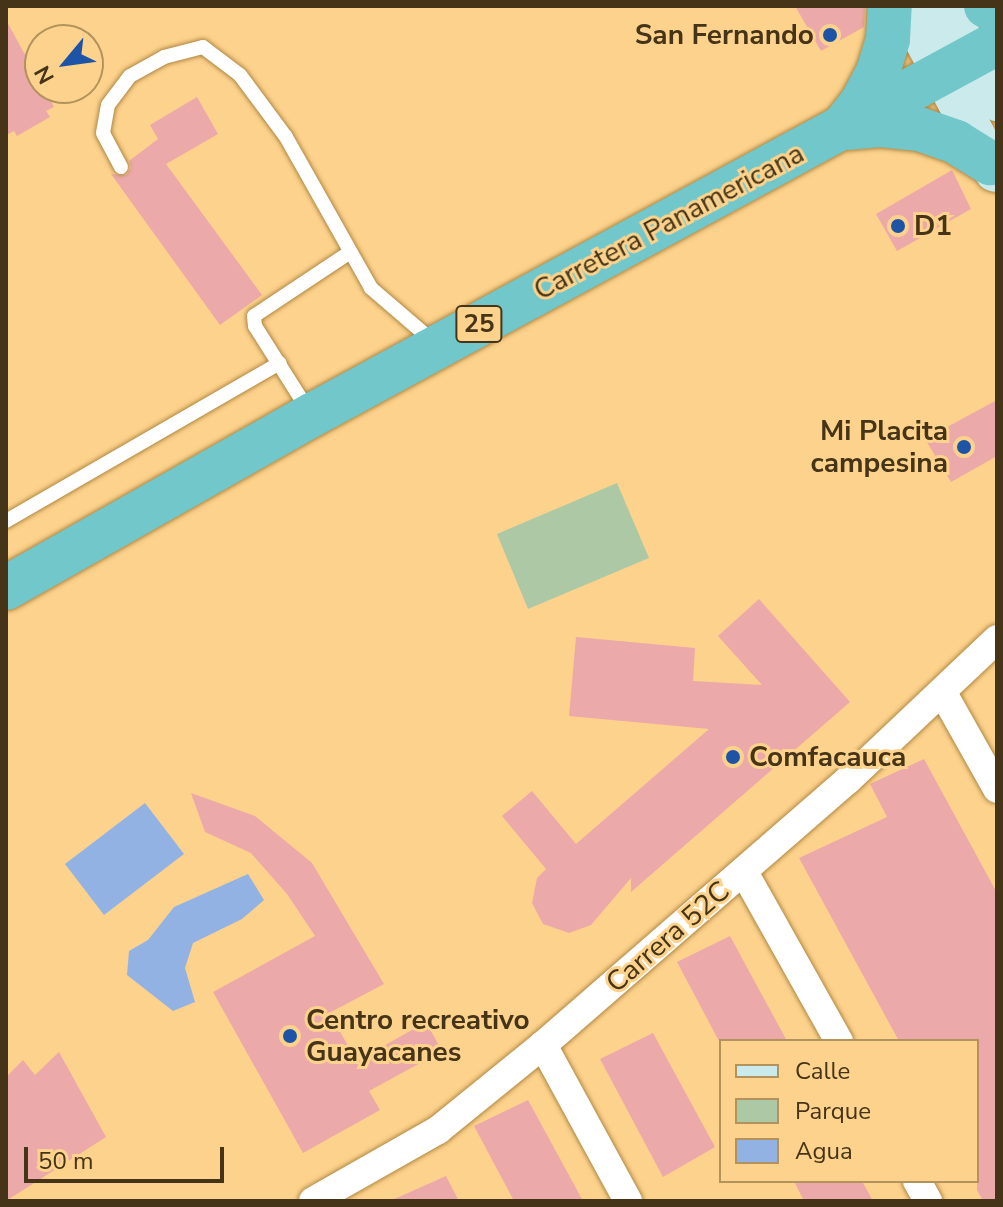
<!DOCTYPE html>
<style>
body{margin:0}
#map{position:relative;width:1003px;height:1207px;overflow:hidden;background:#fdd28c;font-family:"Nunito Sans",sans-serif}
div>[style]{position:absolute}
.green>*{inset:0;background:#adc8a5}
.water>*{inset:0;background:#92b2e4}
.building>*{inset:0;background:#eca9a9}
.roads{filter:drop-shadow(0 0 2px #b08843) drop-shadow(0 0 2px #b08843)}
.service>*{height:14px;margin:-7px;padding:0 7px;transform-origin:7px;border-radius:7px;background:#fff}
.minor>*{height:28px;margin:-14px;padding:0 14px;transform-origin:14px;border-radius:14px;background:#fff}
.secondary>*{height:40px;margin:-20px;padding:0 20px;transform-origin:20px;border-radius:20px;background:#caeaeb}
.trunk>*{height:44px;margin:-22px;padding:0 22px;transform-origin:22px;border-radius:22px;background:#72c7ca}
.dots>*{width:22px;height:22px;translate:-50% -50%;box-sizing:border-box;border:4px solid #fdd28c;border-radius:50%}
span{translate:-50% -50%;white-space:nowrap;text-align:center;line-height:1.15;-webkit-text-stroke:6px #fdd28c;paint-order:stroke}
.shield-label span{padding:2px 6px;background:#fdd28c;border:2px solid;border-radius:6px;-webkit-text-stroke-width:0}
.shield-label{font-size:26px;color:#453417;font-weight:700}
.poi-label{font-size:28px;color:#453417;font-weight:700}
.right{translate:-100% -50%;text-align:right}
.left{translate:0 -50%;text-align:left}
.street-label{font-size:28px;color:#453417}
.frame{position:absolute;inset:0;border:8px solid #453417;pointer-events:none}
.legend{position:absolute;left:719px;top:1039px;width:260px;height:144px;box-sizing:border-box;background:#fdd28c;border:2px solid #b3935d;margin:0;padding:10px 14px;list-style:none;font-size:24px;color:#453417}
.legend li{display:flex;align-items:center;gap:16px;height:40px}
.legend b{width:40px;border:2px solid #b3935d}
.north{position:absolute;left:24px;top:24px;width:80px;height:80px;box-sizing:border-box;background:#fdd28c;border:2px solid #b3935d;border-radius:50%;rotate:241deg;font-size:22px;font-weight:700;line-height:32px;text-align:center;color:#453417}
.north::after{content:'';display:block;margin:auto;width:28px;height:36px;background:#1e54a6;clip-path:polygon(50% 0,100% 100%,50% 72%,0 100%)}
.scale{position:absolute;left:24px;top:1147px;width:200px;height:36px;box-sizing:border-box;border:4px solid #453417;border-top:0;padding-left:10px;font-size:24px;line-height:28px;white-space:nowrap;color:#453417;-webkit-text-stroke:6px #fdd28c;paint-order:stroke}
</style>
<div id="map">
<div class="green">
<i style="clip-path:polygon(617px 483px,649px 558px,528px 609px,497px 534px)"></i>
</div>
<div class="water">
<i style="clip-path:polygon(145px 803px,184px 854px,104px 915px,65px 864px)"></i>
<i style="clip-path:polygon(248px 874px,264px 900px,242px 919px,193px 943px,185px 968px,195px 1002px,173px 1011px,127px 975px,129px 951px,148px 940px,174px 907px)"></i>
</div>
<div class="building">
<i style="clip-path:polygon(795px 6px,865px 6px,864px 27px,821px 51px)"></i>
<i style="clip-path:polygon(6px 20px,40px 82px,40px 88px,44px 88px,54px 107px,46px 111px,50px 117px,17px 136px,14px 131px,6px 135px)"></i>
<i style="clip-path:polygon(197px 97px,218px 134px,166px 164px,262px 295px,220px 325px,111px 174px,126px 175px,131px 168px,129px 161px,158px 139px,150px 125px)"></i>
<i style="clip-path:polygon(952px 170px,971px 209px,897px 251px,876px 214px)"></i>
<i style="clip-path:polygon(997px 400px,997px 456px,951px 482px,925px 439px)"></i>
<i style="clip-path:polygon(759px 599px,850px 702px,631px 892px,631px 878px,591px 925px,569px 933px,543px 924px,532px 903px,537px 878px,546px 869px,502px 816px,532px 791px,576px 844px,709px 729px,569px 716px,576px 637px,695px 648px,693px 681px,762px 685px,718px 636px)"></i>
<i style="clip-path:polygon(924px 759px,997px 893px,997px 1201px,983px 1201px,977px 1190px,977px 1041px,899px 1041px,799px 858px,887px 817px,870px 784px)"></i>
<i style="clip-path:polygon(191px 793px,255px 816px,312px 863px,384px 984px,329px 1013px,357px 1061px,426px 1022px,442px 1051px,369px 1091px,380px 1110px,303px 1153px,213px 992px,315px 936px,287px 894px,251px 853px,205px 832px)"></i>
<i style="clip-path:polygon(730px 936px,787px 1041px,719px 1041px,677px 962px)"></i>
<i style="clip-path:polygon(653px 1033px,715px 1147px,663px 1177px,600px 1059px)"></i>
<i style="clip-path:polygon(59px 1052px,106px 1137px,6px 1201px,6px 1077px,23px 1060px,35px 1075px)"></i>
<i style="clip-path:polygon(528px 1100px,583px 1201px,514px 1201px,474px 1126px)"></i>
<i style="clip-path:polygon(446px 1176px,459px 1201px,390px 1201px)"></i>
<i style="clip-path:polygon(794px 1181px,862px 1181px,873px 1201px,804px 1201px)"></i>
</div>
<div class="roads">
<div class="service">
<i style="left:121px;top:167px;width:38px;rotate:-118deg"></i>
<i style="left:103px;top:133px;width:28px;rotate:-80deg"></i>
<i style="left:108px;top:105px;width:36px;rotate:-53deg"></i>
<i style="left:130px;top:76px;width:39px;rotate:-29deg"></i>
<i style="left:164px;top:57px;width:40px;rotate:-14.4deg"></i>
<i style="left:203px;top:47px;width:46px;rotate:37.1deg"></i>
<i style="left:240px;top:75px;width:77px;rotate:53.4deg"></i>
<i style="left:286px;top:137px;width:173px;rotate:60.6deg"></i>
<i style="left:371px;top:288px;width:84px;rotate:40.7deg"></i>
<i style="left:310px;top:413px;width:103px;rotate:-122.3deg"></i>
<i style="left:255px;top:326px;width:10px;rotate:-96deg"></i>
<i style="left:254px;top:316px;width:114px;rotate:-33.6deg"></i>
<i style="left:6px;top:521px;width:316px;rotate:-30deg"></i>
</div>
<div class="minor">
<i style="left:943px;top:693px;width:110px;rotate:60.6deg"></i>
<i style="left:744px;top:872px;width:194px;rotate:60.7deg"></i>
<i style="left:543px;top:1045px;width:178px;rotate:61.4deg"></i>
<i style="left:917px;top:1181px;width:23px;rotate:61deg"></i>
<i style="left:313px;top:1201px;width:144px;rotate:-29.6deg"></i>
<i style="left:438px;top:1130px;width:135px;rotate:-39deg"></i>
<i style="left:543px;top:1045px;width:404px;rotate:-41deg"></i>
<i style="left:848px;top:780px;width:205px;rotate:-43.4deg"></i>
</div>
<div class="secondary">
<i style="left:906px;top:6px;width:188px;rotate:61.8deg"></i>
<i style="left:944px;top:6px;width:109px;rotate:60.8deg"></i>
</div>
<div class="trunk">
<i style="left:986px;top:6px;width:11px;rotate:15deg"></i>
<i style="left:845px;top:124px;width:28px;rotate:-52deg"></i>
<i style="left:862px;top:102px;width:34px;rotate:-62deg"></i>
<i style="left:878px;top:72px;width:34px;rotate:-73deg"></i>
<i style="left:888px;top:39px;width:33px;rotate:-87deg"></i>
<i style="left:847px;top:128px;width:33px;rotate:-5deg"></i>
<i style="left:880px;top:125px;width:39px;rotate:6deg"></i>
<i style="left:919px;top:129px;width:39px;rotate:19deg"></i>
<i style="left:956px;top:142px;width:40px;rotate:32deg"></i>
<i style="left:6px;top:588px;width:352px;rotate:-29.5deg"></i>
<i style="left:312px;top:415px;width:779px;rotate:-28.5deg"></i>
</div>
</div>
<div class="dots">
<i style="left:830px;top:35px;background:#1e54a6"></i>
<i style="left:898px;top:226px;background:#1e54a6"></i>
<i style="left:964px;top:447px;background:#1e54a6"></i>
<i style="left:733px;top:757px;background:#1e54a6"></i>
<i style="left:290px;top:1036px;background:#1e54a6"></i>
</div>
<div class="shield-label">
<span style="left:479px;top:324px">25</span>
</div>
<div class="poi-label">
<span class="right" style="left:814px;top:35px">San Fernando</span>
<span class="left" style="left:914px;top:226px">D1</span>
<span class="right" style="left:948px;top:447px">Mi Placita<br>campesina</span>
<span class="left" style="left:749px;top:757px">Comfacauca</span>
<span class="left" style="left:306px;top:1036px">Centro recreativo<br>Guayacanes</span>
</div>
<div class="street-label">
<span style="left:669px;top:222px;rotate:-28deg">Carretera Panamericana</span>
<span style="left:668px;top:937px;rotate:-41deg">Carrera 52C</span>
</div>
<div class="frame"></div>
<ul class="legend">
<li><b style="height:10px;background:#caeaeb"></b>Calle</li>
<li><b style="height:22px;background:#adc8a5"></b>Parque</li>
<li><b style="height:22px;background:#92b2e4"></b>Agua</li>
</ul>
<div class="north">N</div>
<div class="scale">50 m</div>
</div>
